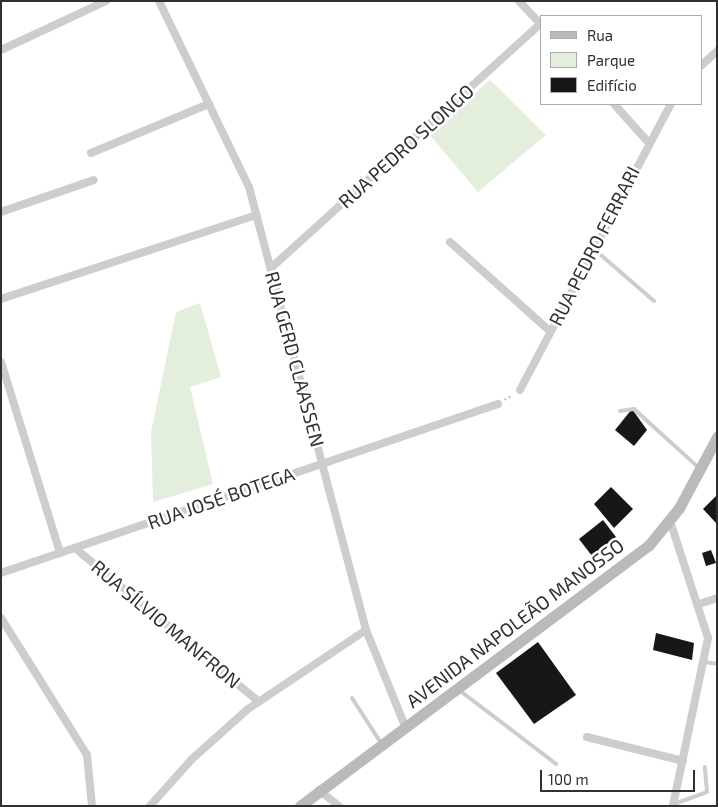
<!DOCTYPE html>
<meta charset="utf-8">
<style>
body{margin:0}
#map{position:relative;width:718px;height:807px;overflow:hidden;background:#fff;font-family:"Exo 2",sans-serif}
div>[style]{position:absolute}
.green>*{inset:0;background:#e4eedd}
.building>*{inset:0;background:#171717}
.path>*{height:2px;margin-top:-1px;transform-origin:0;background:repeating-linear-gradient(90deg,#cdcdcd 0 2.5px,transparent 0 5px)}
.lane>*{height:4px;margin:-2px;padding:0 2px;transform-origin:2px;border-radius:2px;background:#cdcdcd}
.street>*{height:8px;margin:-4px;padding:0 4px;transform-origin:4px;border-radius:4px;background:#cdcdcd}
.secondary>*{height:11px;margin:-5.5px;padding:0 5.5px;transform-origin:5.5px;border-radius:5.5px;background:#bababa}
span{translate:-50% -50%;white-space:nowrap;text-align:center;line-height:1.15;-webkit-text-stroke:5px #fff;paint-order:stroke}
.street-label{font-size:19px;color:#303030}
.frame{position:absolute;inset:0;border:2px solid #303030;pointer-events:none}
.legend{position:absolute;left:540px;top:15px;width:162px;height:90px;box-sizing:border-box;background:#fff;border:1px solid #acacac;margin:0;padding:6px 9px;list-style:none;font-size:15px;color:#303030}
.legend li{display:flex;align-items:center;gap:10px;height:25px}
.legend b{width:25px;border:1px solid #acacac}
.scale{position:absolute;left:540px;top:770px;width:155px;height:22px;box-sizing:border-box;border:2px solid #303030;border-top:0;padding-left:6px;font-size:15px;line-height:18px;white-space:nowrap;color:#303030;-webkit-text-stroke:4px #fff;paint-order:stroke}
</style>
<div id="map">
<div class="green">
<i style="clip-path:polygon(490px 80px,546px 135px,478px 192px,429px 134px)"></i>
<i style="clip-path:polygon(200px 303px,221px 377px,190px 387px,213px 484px,153px 502px,151px 432px,176px 312px)"></i>
</div>
<div class="building">
<i style="clip-path:polygon(632px 409px,647px 430px,634px 446px,615px 430px)"></i>
<i style="clip-path:polygon(611px 487px,633px 509px,614px 528px,594px 504px)"></i>
<i style="clip-path:polygon(717px 495px,717px 524px,703px 509px)"></i>
<i style="clip-path:polygon(603px 520px,616px 537px,592px 556px,579px 539px)"></i>
<i style="clip-path:polygon(711px 550px,716px 563px,706px 566px,702px 553px)"></i>
<i style="clip-path:polygon(656px 633px,694px 643px,692px 660px,653px 650px)"></i>
<i style="clip-path:polygon(538px 642px,576px 695px,534px 724px,496px 673px)"></i>
</div>
<div class="path">
<i style="left:504px;top:400px;width:10px;rotate:-29deg"></i>
</div>
<div class="lane">
<i style="left:595px;top:250px;width:78px;rotate:40.8deg"></i>
<i style="left:620px;top:411px;width:14px;rotate:-8deg"></i>
<i style="left:634px;top:409px;width:88px;rotate:42.2deg"></i>
<i style="left:705px;top:662px;width:12px;rotate:9deg"></i>
<i style="left:459px;top:690px;width:122px;rotate:37.3deg"></i>
<i style="left:352px;top:698px;width:54px;rotate:57.2deg"></i>
<i style="left:674px;top:804px;width:35px;rotate:-20deg"></i>
<i style="left:707px;top:792px;width:25px;rotate:-95deg"></i>
</div>
<div class="street">
<i style="left:159px;top:1px;width:207px;rotate:64.2deg"></i>
<i style="left:249px;top:187px;width:458px;rotate:75.2deg"></i>
<i style="left:366px;top:630px;width:104px;rotate:67.9deg"></i>
<i style="left:519px;top:1px;width:34px;rotate:47deg"></i>
<i style="left:1px;top:50px;width:116px;rotate:-25deg"></i>
<i style="left:702px;top:65px;width:21px;rotate:-43deg"></i>
<i style="left:614px;top:104px;width:51px;rotate:48.2deg"></i>
<i style="left:91px;top:153px;width:128px;rotate:-22.6deg"></i>
<i style="left:1px;top:212px;width:98px;rotate:-19deg"></i>
<i style="left:450px;top:242px;width:134px;rotate:41.7deg"></i>
<i style="left:271px;top:268px;width:363px;rotate:-42.2deg"></i>
<i style="left:1px;top:299px;width:269px;rotate:-18.2deg"></i>
<i style="left:1px;top:362px;width:200px;rotate:72.8deg"></i>
<i style="left:520px;top:390px;width:323px;rotate:-62.2deg"></i>
<i style="left:670px;top:521px;width:123px;rotate:72deg"></i>
<i style="left:708px;top:638px;width:172px;rotate:101.8deg"></i>
<i style="left:75px;top:548px;width:239px;rotate:39.9deg"></i>
<i style="left:1px;top:573px;width:525px;rotate:-18.78deg"></i>
<i style="left:699px;top:604px;width:19px;rotate:-18deg"></i>
<i style="left:1px;top:618px;width:162px;rotate:57.9deg"></i>
<i style="left:87px;top:755px;width:51px;rotate:84.4deg"></i>
<i style="left:587px;top:737px;width:99px;rotate:14deg"></i>
<i style="left:319px;top:790px;width:26px;rotate:39deg"></i>
<i style="left:150px;top:806px;width:63px;rotate:-48.2deg"></i>
<i style="left:192px;top:759px;width:75px;rotate:-41.8deg"></i>
<i style="left:248px;top:709px;width:142px;rotate:-33.8deg"></i>
</div>
<div class="secondary">
<i style="left:300px;top:806px;width:436px;rotate:-36.8deg"></i>
<i style="left:649px;top:545px;width:48px;rotate:-51deg"></i>
<i style="left:679px;top:508px;width:81px;rotate:-61.8deg"></i>
</div>
<div class="street-label">
<span style="left:406px;top:146px;rotate:-42deg">RUA PEDRO SLONGO</span>
<span style="left:594px;top:246px;rotate:-63deg">RUA PEDRO FERRARI</span>
<span style="left:295px;top:359px;rotate:75deg">RUA GERD CLAASSEN</span>
<span style="left:221px;top:498px;rotate:-19deg">RUA JOSÉ BOTEGA</span>
<span style="left:515px;top:623px;rotate:-37deg">AVENIDA NAPOLEÃO MANOSSO</span>
<span style="left:166px;top:624px;rotate:40deg">RUA SÍLVIO MANFRON</span>
</div>
<div class="frame"></div>
<ul class="legend">
<li><b style="height:6px;background:#bababa"></b>Rua</li>
<li><b style="height:14px;background:#e4eedd"></b>Parque</li>
<li><b style="height:14px;background:#171717"></b>Edifício</li>
</ul>
<div class="scale">100 m</div>
</div>
